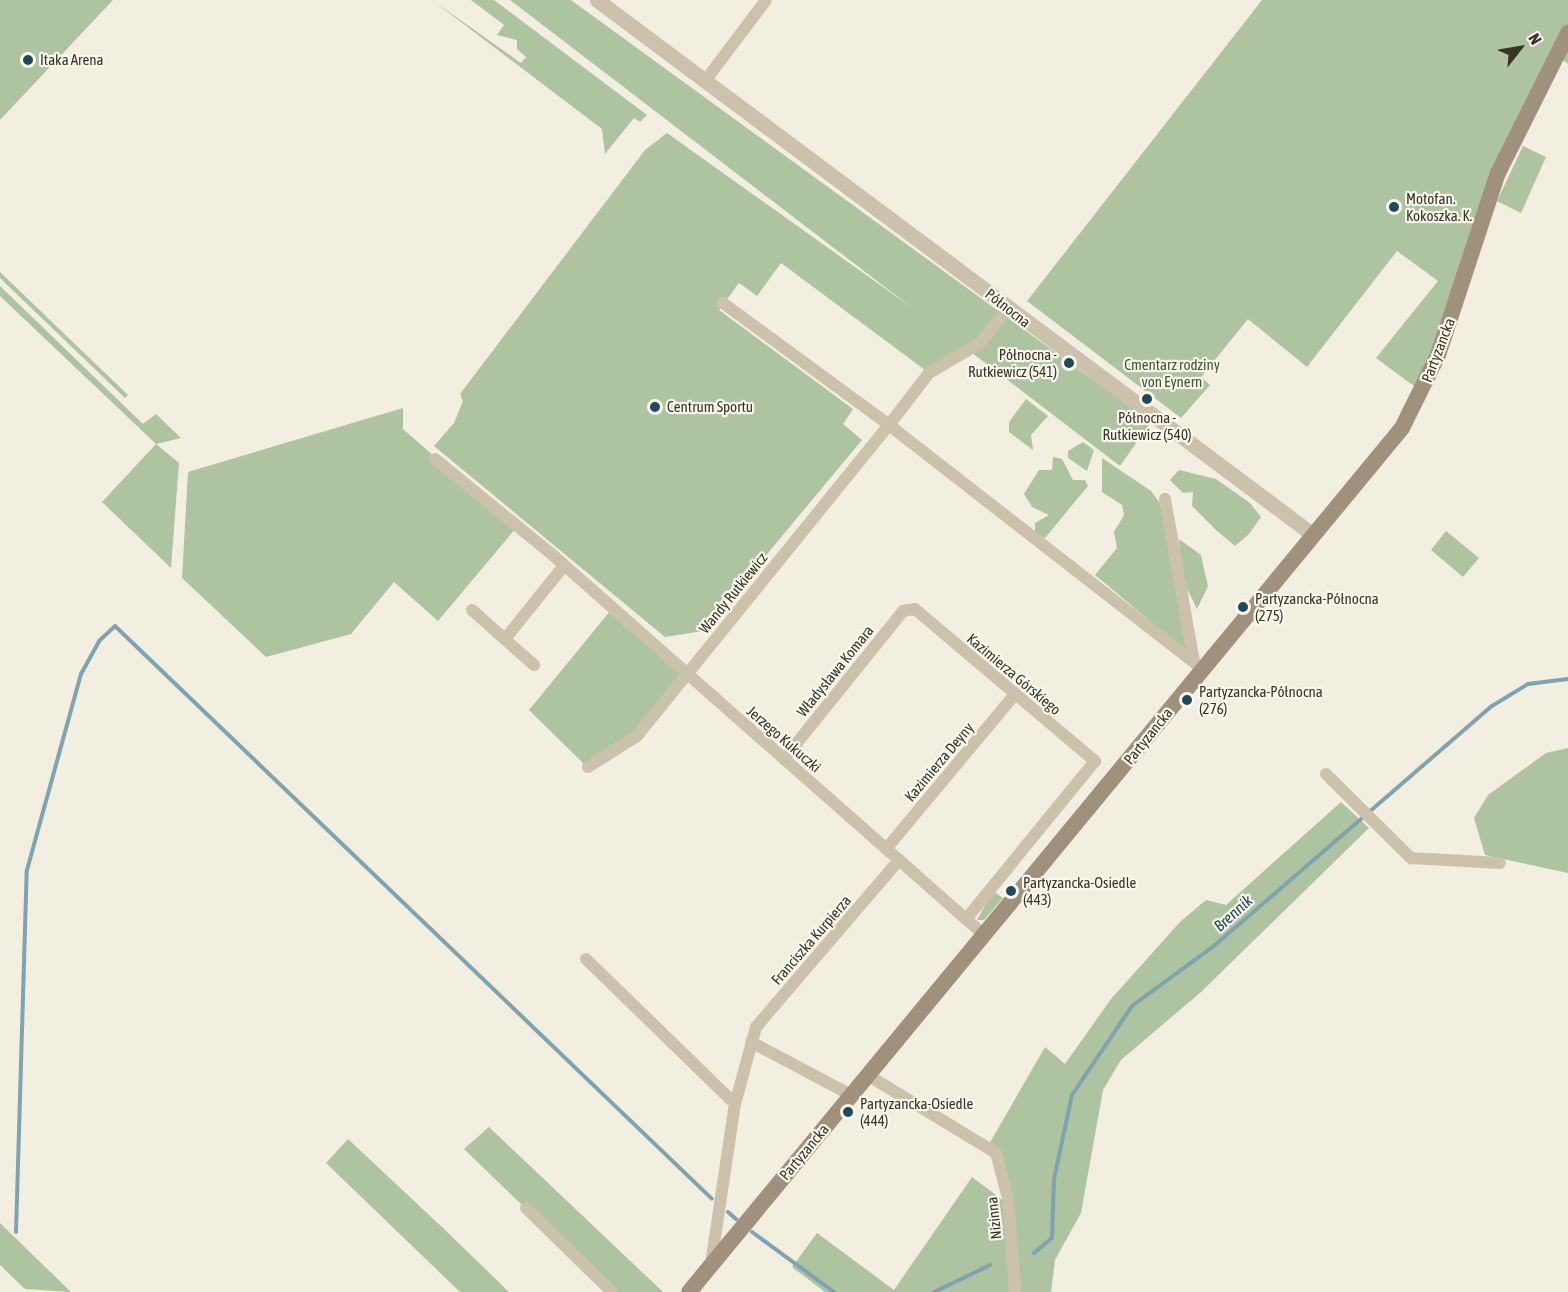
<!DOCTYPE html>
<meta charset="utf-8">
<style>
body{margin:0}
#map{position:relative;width:1568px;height:1292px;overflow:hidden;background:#f3efe0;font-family:"Asap Condensed",sans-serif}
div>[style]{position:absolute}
.green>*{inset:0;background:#aec39f}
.stream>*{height:4px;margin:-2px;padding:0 2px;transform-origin:2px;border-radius:2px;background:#7ea3b1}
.minor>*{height:12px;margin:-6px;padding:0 6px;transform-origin:6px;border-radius:6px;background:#ccc2ab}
.tertiary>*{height:15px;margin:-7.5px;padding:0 7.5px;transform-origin:7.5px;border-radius:7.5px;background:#ccc2ab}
.secondary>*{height:16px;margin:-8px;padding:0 8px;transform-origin:8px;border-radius:8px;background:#a0917c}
.dots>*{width:16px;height:16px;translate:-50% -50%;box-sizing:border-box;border:3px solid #faf7ec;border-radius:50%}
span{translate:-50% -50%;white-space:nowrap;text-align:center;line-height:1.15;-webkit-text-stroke:4.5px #faf7ec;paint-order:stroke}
.poi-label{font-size:15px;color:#3a332a}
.left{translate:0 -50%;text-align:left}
.right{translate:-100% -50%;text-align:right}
.street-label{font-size:15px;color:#3a332a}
.park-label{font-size:15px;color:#3f582e}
.water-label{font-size:16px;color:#1f495c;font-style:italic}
.north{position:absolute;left:1490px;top:18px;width:60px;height:60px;-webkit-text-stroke:4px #faf7ec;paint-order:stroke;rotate:59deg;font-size:16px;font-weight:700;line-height:24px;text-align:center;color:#3a332a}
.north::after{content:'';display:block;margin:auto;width:21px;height:27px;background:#3a332a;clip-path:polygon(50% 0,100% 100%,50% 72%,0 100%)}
</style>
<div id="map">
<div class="green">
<i style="clip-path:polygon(0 0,113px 0,0 120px)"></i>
<i style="clip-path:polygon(432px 0,521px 63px,526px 57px,517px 49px,517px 40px,497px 35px,504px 25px,471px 0,494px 0,647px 115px,640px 122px,634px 118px,605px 154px,602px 129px)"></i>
<i style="clip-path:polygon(510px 0,571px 0,1151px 422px,1120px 466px,967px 349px,929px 373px,781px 263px,757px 296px,739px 283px,719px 310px,853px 409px,843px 424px,862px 440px,703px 631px,665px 637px,434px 446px,454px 423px,463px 401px,460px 394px,645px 150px,667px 133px,911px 307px)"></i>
<i style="clip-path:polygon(1262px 0,1568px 0,1568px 64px,1557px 56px,1498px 173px,1422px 392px,1376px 358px,1438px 281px,1397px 251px,1307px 367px,1248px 319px,1201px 377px,1210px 385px,1181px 418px,1027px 301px)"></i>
<i style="clip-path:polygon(1523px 146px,1546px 157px,1521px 213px,1497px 201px)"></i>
<i style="clip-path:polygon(0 272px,128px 395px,125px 398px,0 278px)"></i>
<i style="clip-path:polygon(0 286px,143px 424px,156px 414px,181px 438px,156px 444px,179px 463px,171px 568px,102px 502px,156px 444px,0 296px)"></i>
<i style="clip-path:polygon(1026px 399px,1048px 416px,1031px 435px,1033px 450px,1009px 432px,1009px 422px)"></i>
<i style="clip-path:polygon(403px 408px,403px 429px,516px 528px,438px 621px,394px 582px,351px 634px,266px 657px,182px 578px,188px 472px)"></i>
<i style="clip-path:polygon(1083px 442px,1094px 450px,1087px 471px,1068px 458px,1068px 451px)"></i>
<i style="clip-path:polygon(1053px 457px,1062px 459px,1073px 480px,1085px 480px,1088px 486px,1045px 538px,1035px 533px,1035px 523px,1049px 515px,1032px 507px,1024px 494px,1039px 470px,1052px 470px)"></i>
<i style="clip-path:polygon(1102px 458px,1151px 491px,1162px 506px,1187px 652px,1095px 575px,1117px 548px,1114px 532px,1124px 515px,1122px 505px,1102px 492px)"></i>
<i style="clip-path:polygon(1179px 470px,1216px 479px,1250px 503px,1261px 517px,1249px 534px,1235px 546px,1216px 530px,1192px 506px,1193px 492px,1183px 493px,1170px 480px)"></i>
<i style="clip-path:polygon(1446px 531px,1479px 558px,1463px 577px,1431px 550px)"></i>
<i style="clip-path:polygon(1179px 539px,1201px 555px,1204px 569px,1208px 586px,1197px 609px,1182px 578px)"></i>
<i style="clip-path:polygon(611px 610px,686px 674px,637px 736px,587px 767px,529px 710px)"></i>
<i style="clip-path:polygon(1568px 748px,1568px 873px,1485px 855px,1474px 818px,1488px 795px,1546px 753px)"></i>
<i style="clip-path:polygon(1341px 802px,1369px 828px,1201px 992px,1121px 1060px,1103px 1090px,1081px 1213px,1055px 1260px,1051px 1292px,825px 1292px,792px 1267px,817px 1233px,894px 1290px,972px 1177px,1008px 1204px,988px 1146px,1045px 1047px,1065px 1064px,1111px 999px,1180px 922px,1206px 900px,1226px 905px)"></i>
<i style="clip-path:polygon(993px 891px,1003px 898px,984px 920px,977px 920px)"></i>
<i style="clip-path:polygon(489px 1127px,663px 1292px,612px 1292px,464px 1149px)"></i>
<i style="clip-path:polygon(348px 1139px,443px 1228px,509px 1292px,460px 1292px,326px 1163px)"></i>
<i style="clip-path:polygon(0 1223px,71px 1292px,25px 1289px,0 1265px)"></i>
</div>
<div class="stream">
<i style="left:728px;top:1212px;width:11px;rotate:41deg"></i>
<i style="left:16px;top:1232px;width:362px;rotate:-88.3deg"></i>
<i style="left:27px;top:870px;width:203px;rotate:-74.6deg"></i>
<i style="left:81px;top:674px;width:38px;rotate:-61deg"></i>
<i style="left:99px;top:641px;width:22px;rotate:-43deg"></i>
<i style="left:115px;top:626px;width:827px;rotate:43.82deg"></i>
<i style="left:752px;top:1232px;width:102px;rotate:36.2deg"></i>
<i style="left:1034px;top:1253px;width:23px;rotate:-40deg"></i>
<i style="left:1052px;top:1238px;width:59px;rotate:-88.1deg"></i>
<i style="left:1054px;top:1179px;width:86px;rotate:-77.9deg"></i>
<i style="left:1072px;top:1095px;width:107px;rotate:-56deg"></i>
<i style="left:1132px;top:1006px;width:103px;rotate:-36.3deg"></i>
<i style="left:1215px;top:945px;width:366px;rotate:-40.8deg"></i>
<i style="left:1492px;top:706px;width:42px;rotate:-31.4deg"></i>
<i style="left:1528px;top:684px;width:40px;rotate:-7.1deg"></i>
<i style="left:934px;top:1292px;width:62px;rotate:-25.7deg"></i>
</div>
<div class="minor">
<i style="left:705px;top:81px;width:101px;rotate:-53deg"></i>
<i style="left:723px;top:303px;width:206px;rotate:36.3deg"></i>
<i style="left:889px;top:425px;width:66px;rotate:-52.4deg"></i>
<i style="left:929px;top:373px;width:59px;rotate:-30.5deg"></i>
<i style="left:980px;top:343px;width:46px;rotate:-51.1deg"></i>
<i style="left:435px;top:459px;width:155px;rotate:39.2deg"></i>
<i style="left:555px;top:557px;width:572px;rotate:41.38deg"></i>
<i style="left:1165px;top:499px;width:165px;rotate:79.9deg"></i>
<i style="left:472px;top:610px;width:83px;rotate:41.6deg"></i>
<i style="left:505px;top:639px;width:91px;rotate:-51.2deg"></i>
<i style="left:784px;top:759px;width:190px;rotate:-51.2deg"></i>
<i style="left:903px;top:611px;width:12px;rotate:-9deg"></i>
<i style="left:915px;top:609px;width:236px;rotate:40.2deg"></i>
<i style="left:1095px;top:761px;width:204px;rotate:129.2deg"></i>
<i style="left:588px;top:767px;width:58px;rotate:-32.3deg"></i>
<i style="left:637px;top:736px;width:400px;rotate:-51deg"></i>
<i style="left:889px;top:425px;width:397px;rotate:37.9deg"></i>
<i style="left:1326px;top:774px;width:120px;rotate:44.7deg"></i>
<i style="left:1411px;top:858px;width:89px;rotate:3.2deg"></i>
<i style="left:886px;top:849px;width:202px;rotate:-50.2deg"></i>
<i style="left:586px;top:959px;width:208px;rotate:44.2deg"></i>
<i style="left:751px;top:1042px;width:113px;rotate:27.9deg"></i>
<i style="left:869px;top:1076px;width:149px;rotate:31.2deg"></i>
<i style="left:996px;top:1153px;width:47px;rotate:75.1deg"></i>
<i style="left:1008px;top:1198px;width:94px;rotate:85.7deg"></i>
<i style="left:526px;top:1208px;width:120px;rotate:44.3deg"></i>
<i style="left:711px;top:1264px;width:162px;rotate:-81.5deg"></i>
<i style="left:735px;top:1104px;width:80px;rotate:-74.7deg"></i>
<i style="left:756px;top:1027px;width:220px;rotate:-49.4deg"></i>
</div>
<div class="tertiary">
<i style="left:597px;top:0;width:892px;rotate:36.75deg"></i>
</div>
<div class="secondary">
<i style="left:689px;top:1292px;width:1120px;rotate:-50.47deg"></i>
<i style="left:1402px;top:428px;width:81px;rotate:-63.7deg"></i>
<i style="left:1438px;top:355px;width:192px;rotate:-71.8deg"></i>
<i style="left:1498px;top:173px;width:157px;rotate:-63.4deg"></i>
</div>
<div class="dots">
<i style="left:28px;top:60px;background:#1f495c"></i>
<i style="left:1394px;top:207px;background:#1f495c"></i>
<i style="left:1069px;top:363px;background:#1f495c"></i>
<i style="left:1147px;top:399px;background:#1f495c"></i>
<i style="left:655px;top:407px;background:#1f495c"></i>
<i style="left:1243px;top:607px;background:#1f495c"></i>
<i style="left:1187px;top:700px;background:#1f495c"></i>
<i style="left:1011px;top:891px;background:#1f495c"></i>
<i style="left:848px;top:1112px;background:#1f495c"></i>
</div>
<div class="poi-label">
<span class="left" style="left:40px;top:60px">Itaka Arena</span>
<span class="left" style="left:1406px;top:207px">Motofan.<br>Kokoszka. K.</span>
<span class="right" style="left:1057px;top:363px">Północna -<br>Rutkiewicz (541)</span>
<span class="left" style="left:667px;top:407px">Centrum Sportu</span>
<span style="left:1147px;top:426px">Północna -<br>Rutkiewicz (540)</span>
<span class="left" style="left:1255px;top:607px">Partyzancka-Północna<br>(275)</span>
<span class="left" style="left:1199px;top:700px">Partyzancka-Północna<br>(276)</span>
<span class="left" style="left:1023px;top:891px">Partyzancka-Osiedle<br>(443)</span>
<span class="left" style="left:860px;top:1112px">Partyzancka-Osiedle<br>(444)</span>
</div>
<div class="street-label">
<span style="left:1008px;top:308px;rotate:38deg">Północna</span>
<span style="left:1438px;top:350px;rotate:-69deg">Partyzancka</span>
<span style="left:733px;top:593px;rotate:-51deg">Wandy Rutkiewicz</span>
<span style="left:835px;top:671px;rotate:-51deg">Władysława Komara</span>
<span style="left:1014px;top:674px;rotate:40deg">Kazimierza Górskiego</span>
<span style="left:1148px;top:736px;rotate:-51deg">Partyzancka</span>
<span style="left:784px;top:739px;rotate:41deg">Jerzego Kukuczki</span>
<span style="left:939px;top:762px;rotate:-50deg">Kazimierza Deyny</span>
<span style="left:811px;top:940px;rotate:-49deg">Franciszka Kurpierza</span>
<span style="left:804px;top:1152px;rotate:-50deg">Partyzancka</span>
<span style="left:994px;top:1218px;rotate:-96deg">Nizinna</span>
</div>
<div class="park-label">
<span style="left:1172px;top:373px">Cmentarz rodziny<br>von Eynern</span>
</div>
<div class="water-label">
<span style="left:1233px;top:913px;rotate:-42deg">Brennik</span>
</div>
<div class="north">N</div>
</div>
